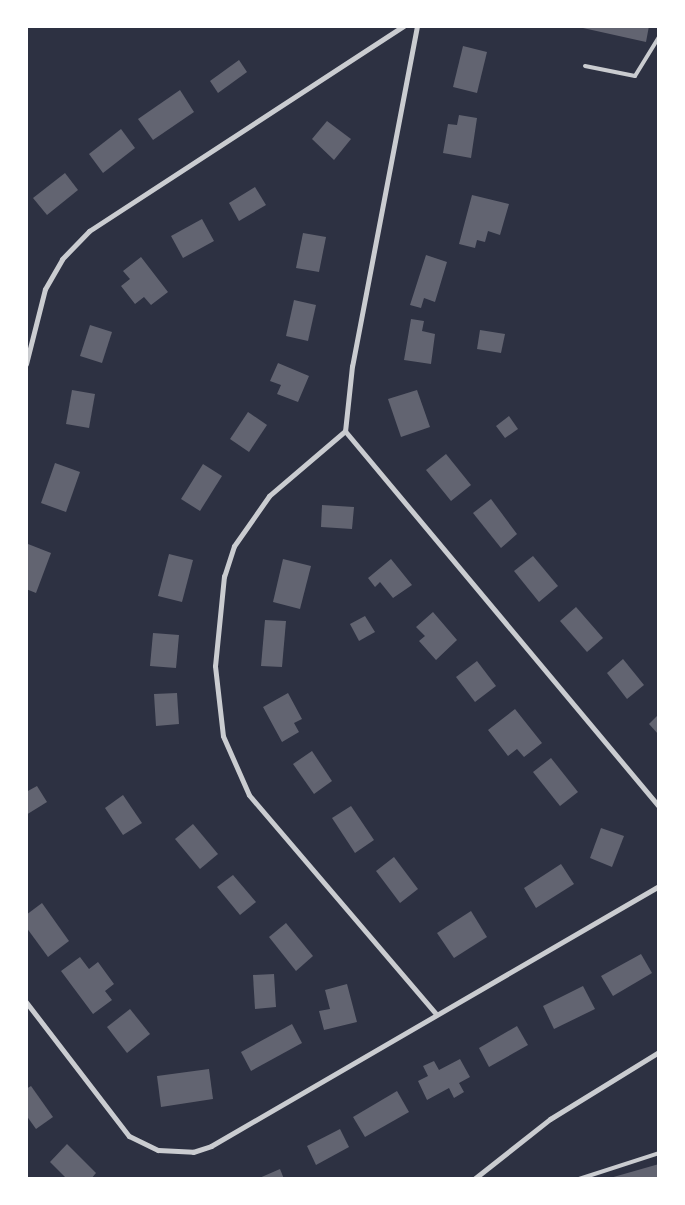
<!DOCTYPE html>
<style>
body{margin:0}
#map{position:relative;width:685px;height:1205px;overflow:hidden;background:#2d3142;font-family:Jost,sans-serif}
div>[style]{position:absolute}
.building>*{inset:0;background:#626471}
.service>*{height:4px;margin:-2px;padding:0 2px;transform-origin:2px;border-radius:2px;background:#caccd0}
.minor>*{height:5px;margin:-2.5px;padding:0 2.5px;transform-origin:2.5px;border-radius:2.5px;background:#caccd0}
span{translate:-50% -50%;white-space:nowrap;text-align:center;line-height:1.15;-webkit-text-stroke:5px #fff;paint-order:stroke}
.frame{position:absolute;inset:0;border:28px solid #fff;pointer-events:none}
</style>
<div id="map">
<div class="building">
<i style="clip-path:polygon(574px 26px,649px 26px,646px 42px)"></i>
<i style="clip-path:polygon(463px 46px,487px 52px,477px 93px,453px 87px)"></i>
<i style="clip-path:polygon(239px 60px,247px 72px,218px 93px,210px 81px)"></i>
<i style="clip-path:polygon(180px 90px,194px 112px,153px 140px,138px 119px)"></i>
<i style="clip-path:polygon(459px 115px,477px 118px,471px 158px,443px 153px,448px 124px,457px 125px)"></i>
<i style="clip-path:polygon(327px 121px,351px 139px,334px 160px,312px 139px)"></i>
<i style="clip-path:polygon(121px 129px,135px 148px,103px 173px,89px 154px)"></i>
<i style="clip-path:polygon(65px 173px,78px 190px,47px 215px,33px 198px)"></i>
<i style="clip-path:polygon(255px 187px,266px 205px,239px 221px,229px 203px)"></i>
<i style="clip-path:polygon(472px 195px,509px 204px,500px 235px,488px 231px,485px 242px,477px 240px,475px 248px,459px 244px)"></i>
<i style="clip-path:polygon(202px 219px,214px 241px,183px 258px,171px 236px)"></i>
<i style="clip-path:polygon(303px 233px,326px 237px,319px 272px,296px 268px)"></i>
<i style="clip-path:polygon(426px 255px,447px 262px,435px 302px,424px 298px,421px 308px,410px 305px)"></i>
<i style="clip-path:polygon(141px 257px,168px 292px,151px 305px,144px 297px,135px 304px,121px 286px,130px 279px,123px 271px)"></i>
<i style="clip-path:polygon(294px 300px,316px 305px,308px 341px,286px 336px)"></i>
<i style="clip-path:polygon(411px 319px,424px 321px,422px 331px,435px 334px,431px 364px,404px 360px)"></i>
<i style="clip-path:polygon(90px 325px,112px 332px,102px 363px,80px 356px)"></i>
<i style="clip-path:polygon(480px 330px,505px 334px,501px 353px,477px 349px)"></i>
<i style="clip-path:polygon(278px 363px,309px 376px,298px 402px,277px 394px,281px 385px,270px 381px)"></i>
<i style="clip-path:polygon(72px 390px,95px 394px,89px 428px,66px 424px)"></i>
<i style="clip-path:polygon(417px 390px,430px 427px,401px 437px,388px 399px)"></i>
<i style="clip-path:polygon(248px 412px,267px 425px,249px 452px,230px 439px)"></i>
<i style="clip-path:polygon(509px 416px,518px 429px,505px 438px,496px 426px)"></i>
<i style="clip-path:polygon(446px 454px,471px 485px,451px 501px,426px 470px)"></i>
<i style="clip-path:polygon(55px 463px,80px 472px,66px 512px,41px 503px)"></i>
<i style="clip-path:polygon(203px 464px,222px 476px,200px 511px,181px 499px)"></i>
<i style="clip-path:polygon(491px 499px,517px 534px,501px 548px,473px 513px)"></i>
<i style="clip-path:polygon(322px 505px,354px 507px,352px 529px,321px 527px)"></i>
<i style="clip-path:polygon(28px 544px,51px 553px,36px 593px,26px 589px)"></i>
<i style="clip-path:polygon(169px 554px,193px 560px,182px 602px,158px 596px)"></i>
<i style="clip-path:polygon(533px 556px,558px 586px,539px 602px,514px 571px)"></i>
<i style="clip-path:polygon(283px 559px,311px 566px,300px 609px,273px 602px)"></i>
<i style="clip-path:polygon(391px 559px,412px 585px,393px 598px,380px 582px,375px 587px,368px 578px)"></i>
<i style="clip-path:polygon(576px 607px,603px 638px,587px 652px,560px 621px)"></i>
<i style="clip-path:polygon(433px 612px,457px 640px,436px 660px,419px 641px,425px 636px,416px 627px)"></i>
<i style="clip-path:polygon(365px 616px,375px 632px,359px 641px,350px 624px)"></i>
<i style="clip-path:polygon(265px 620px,286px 621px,282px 667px,261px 666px)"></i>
<i style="clip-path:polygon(153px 633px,179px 635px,176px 668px,150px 666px)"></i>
<i style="clip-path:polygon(623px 659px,644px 685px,627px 699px,607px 673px)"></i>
<i style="clip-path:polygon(477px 661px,496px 686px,475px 702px,456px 677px)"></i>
<i style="clip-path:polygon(177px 693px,179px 724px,156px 726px,154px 694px)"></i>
<i style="clip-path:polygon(288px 693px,302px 719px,294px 723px,299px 732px,282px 742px,263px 707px)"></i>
<i style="clip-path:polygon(515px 709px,542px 743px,524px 757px,517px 749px,508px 756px,488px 730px)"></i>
<i style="clip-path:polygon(659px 714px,659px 735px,649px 724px)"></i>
<i style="clip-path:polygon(312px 751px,332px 781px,314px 794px,293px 764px)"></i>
<i style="clip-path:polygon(551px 758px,578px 792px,560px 806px,533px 772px)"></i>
<i style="clip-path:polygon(37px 786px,47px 802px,26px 815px,26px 792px)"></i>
<i style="clip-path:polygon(123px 795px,142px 823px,123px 835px,105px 808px)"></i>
<i style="clip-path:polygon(351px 806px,374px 840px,355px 853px,332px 818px)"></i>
<i style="clip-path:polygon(193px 824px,218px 854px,200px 869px,175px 839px)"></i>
<i style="clip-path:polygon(601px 828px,624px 836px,612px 867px,590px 858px)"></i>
<i style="clip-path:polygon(394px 857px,418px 889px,400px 903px,376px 871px)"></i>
<i style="clip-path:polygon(561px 864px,574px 884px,536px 908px,524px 888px)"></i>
<i style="clip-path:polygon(233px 875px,256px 902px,240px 915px,217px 887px)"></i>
<i style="clip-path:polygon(42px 903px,69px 941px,48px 957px,26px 927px,26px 915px)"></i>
<i style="clip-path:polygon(471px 911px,487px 937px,454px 958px,437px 933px)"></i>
<i style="clip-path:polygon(286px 923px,313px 956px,296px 971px,269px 937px)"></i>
<i style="clip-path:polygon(641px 954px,652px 973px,613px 996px,601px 976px)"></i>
<i style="clip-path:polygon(80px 957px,89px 969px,98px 962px,114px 984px,105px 991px,112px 1000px,93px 1014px,61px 971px)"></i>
<i style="clip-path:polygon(274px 974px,276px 1007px,255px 1009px,253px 975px)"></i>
<i style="clip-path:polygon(347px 984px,357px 1022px,324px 1030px,319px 1011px,330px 1009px,325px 990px)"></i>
<i style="clip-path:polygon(583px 986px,595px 1009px,554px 1029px,543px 1006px)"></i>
<i style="clip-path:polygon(130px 1009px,150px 1034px,127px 1053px,107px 1027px)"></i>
<i style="clip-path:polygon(292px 1024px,302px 1043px,251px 1071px,241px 1052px)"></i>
<i style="clip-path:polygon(517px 1026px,528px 1045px,489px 1067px,479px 1048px)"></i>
<i style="clip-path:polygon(460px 1059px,470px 1077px,459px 1083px,464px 1092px,454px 1098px,449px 1088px,427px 1100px,418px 1081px,428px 1076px,423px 1066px,434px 1061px,439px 1070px)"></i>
<i style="clip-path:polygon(209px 1069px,213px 1099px,161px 1107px,157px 1076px)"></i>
<i style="clip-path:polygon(31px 1086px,53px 1117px,36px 1129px,26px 1115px,26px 1089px)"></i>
<i style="clip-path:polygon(397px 1091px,409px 1112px,365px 1137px,353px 1117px)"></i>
<i style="clip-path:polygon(340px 1129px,349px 1147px,316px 1165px,307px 1146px)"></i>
<i style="clip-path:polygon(67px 1144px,96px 1173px,91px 1179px,67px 1179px,50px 1162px)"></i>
<i style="clip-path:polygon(659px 1164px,659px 1179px,610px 1179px,610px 1178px)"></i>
<i style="clip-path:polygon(280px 1169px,284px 1179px,257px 1179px)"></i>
</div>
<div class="service">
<i style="left:585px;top:66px;width:51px;rotate:11.3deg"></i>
<i style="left:635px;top:76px;width:46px;rotate:-58.4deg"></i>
<i style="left:579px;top:1179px;width:84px;rotate:-18deg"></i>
</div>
<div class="minor">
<i style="left:417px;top:26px;width:346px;rotate:100.8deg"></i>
<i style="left:352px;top:366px;width:65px;rotate:96.1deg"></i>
<i style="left:345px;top:431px;width:100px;rotate:139.5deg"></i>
<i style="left:269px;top:496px;width:61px;rotate:125deg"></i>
<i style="left:234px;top:546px;width:32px;rotate:108deg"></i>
<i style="left:224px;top:576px;width:90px;rotate:95.7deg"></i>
<i style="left:215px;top:666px;width:70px;rotate:83.5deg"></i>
<i style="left:223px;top:736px;width:64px;rotate:66.2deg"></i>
<i style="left:249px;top:795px;width:287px;rotate:49.5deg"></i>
<i style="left:26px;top:364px;width:77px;rotate:-75.8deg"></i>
<i style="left:45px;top:289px;width:34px;rotate:-60deg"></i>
<i style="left:62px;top:259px;width:39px;rotate:-46deg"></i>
<i style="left:89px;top:231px;width:376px;rotate:-33.1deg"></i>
<i style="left:345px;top:431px;width:489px;rotate:50.1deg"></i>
<i style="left:26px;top:1002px;width:169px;rotate:52.5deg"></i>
<i style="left:129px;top:1136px;width:32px;rotate:26deg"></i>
<i style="left:158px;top:1150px;width:35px;rotate:3deg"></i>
<i style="left:193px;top:1152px;width:19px;rotate:-18deg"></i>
<i style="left:211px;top:1146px;width:518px;rotate:-30.13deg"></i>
<i style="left:474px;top:1179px;width:97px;rotate:-38.3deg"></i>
<i style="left:550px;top:1119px;width:128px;rotate:-31.6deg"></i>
</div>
<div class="frame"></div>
</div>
